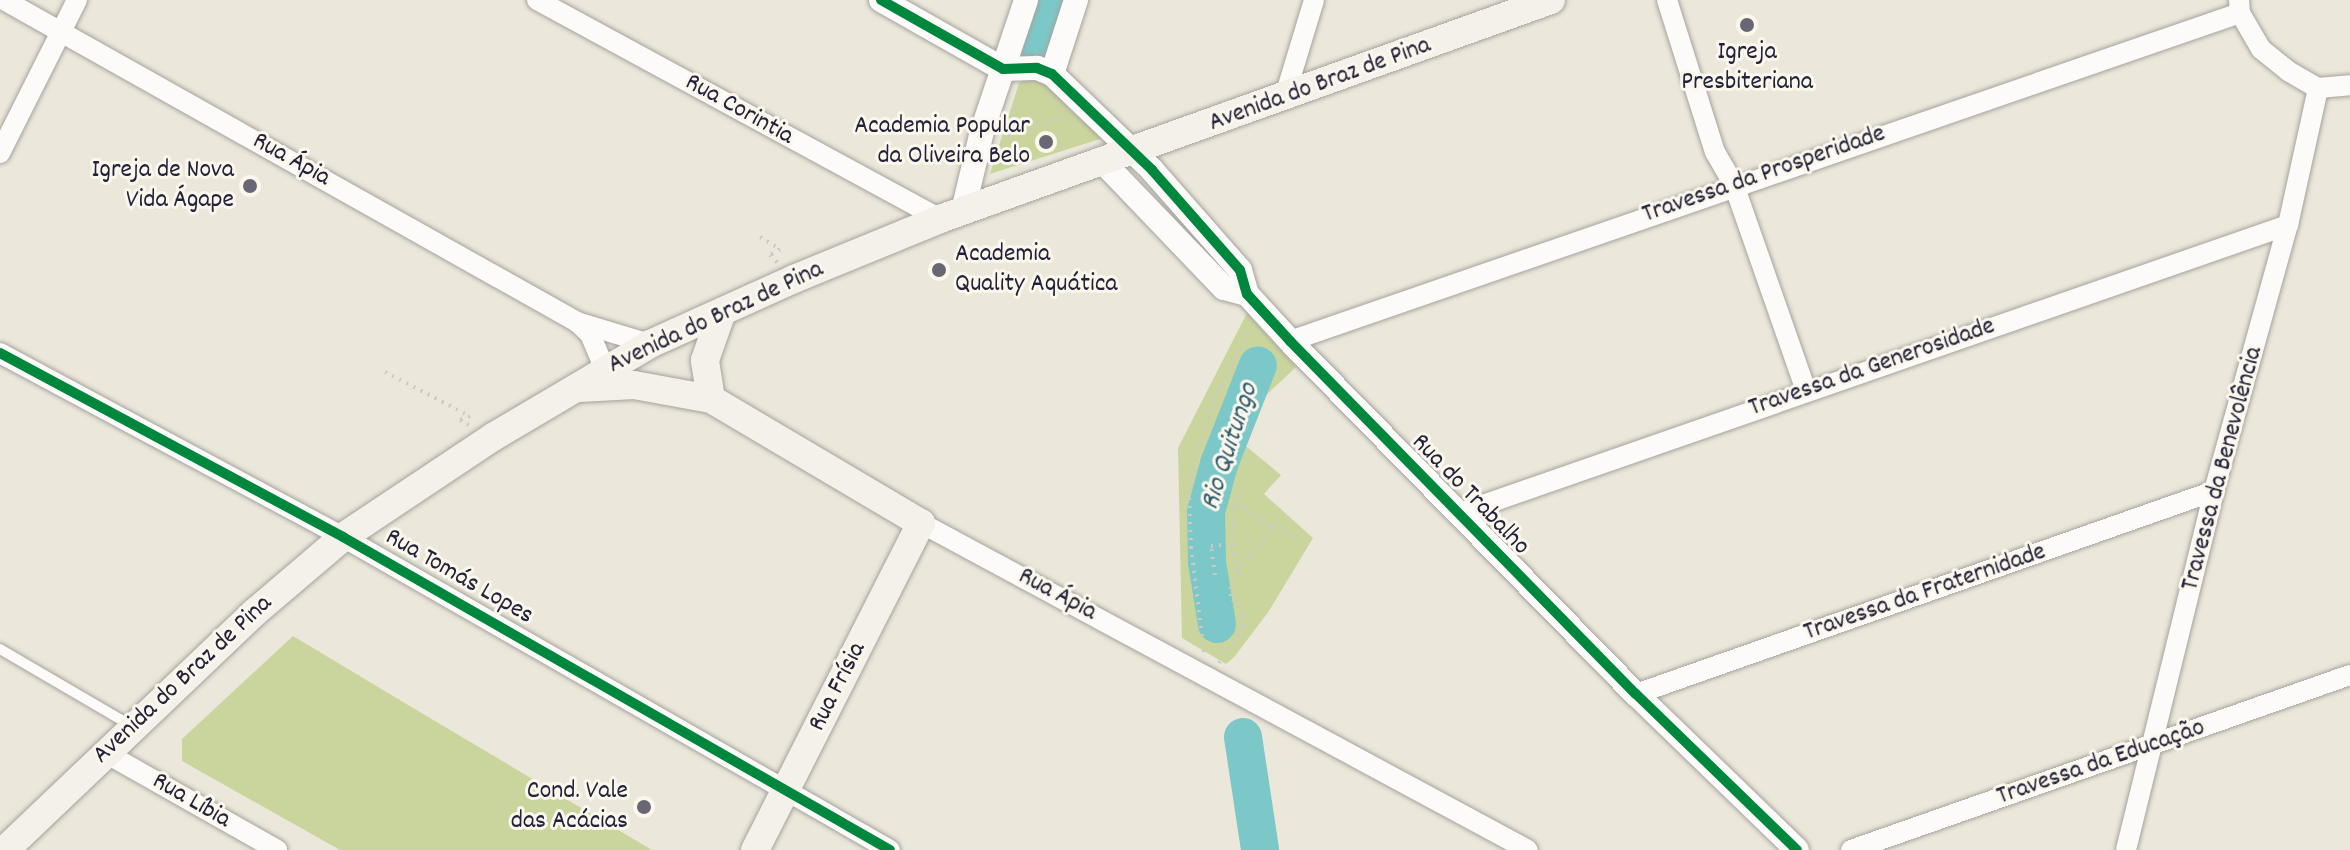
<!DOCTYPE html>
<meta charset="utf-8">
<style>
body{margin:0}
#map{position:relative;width:2350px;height:850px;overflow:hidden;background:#ebe7da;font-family:Dekko,sans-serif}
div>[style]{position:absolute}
.green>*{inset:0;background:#cad59e}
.river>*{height:38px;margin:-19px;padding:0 19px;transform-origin:19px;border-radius:19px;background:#7cc8c8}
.path>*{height:4px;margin-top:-2px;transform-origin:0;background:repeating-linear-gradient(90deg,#cac9c8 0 2px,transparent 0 8px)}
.roads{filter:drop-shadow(0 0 2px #a5a39e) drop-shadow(0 0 2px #a5a39e)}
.service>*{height:10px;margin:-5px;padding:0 5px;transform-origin:5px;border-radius:5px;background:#fcfbf9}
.minor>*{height:20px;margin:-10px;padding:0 10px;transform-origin:10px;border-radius:10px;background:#fcfbf9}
.tertiary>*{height:24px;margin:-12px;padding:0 12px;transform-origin:12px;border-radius:12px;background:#fcfbf9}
.secondary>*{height:28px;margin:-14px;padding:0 14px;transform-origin:14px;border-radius:14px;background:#f3f1ea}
.cycleway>*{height:10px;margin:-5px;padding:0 5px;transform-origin:5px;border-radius:5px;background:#00873e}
.dots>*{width:22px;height:22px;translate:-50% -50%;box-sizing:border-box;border:4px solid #fbf7ec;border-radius:50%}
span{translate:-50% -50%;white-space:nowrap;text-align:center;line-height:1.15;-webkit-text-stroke:6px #fbf7ec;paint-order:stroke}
.poi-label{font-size:26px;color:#22223b}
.right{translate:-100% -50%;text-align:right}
.left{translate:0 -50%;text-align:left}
.street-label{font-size:26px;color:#22223b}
.water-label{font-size:28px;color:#335f71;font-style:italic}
</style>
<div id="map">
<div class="green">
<i style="clip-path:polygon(1028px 78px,1059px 90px,1070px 110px,1103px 138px,990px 174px,1019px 83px)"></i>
<i style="clip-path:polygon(1247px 313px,1296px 367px,1245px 415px,1236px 438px,1281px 475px,1264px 494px,1313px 538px,1269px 611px,1235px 656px,1226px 664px,1182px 638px,1178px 448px)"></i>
<i style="clip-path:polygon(293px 636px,398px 699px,652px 850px,340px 850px,182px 761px,182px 739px)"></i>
</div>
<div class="river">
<i style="left:1040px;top:50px;width:52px;rotate:-72.3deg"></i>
<i style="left:1217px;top:624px;width:63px;rotate:-99.2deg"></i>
<i style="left:1207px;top:562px;width:50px;rotate:-91.1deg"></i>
<i style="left:1206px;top:512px;width:50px;rotate:-74.8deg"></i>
<i style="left:1219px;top:464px;width:106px;rotate:-68.5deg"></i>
<i style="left:1243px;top:737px;width:114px;rotate:81.4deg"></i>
</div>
<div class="path">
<i style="left:1016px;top:107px;width:31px;rotate:105deg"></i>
<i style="left:1008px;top:137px;width:61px;rotate:-20.2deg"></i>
<i style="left:760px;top:237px;width:23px;rotate:31deg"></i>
<i style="left:780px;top:249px;width:12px;rotate:149deg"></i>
<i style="left:770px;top:255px;width:11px;rotate:45deg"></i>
<i style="left:385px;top:372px;width:96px;rotate:27.4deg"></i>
<i style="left:470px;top:416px;width:11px;rotate:158deg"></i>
<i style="left:460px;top:420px;width:13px;rotate:29deg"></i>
<i style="left:1234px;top:506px;width:9px;rotate:6deg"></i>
<i style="left:1243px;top:507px;width:36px;rotate:36deg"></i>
<i style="left:1272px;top:528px;width:7px;rotate:-8deg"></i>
<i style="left:1279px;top:527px;width:23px;rotate:31deg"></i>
<i style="left:1233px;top:544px;width:38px;rotate:-88deg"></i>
<i style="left:1234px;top:506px;width:24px;rotate:-60deg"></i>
<i style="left:1215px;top:575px;width:29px;rotate:-98deg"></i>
<i style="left:1211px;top:546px;width:22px;rotate:-5deg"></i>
<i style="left:1233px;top:544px;width:27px;rotate:80deg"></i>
<i style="left:1204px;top:652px;width:105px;rotate:-97.1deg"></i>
<i style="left:1191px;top:548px;width:56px;rotate:-92deg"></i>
<i style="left:1189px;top:492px;width:38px;rotate:-79deg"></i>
<i style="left:1196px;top:455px;width:58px;rotate:-71.9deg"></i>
<i style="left:1214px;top:400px;width:79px;rotate:-62.8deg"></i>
<i style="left:1219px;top:663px;width:45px;rotate:-56deg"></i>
<i style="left:1244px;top:626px;width:12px;rotate:-95deg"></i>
<i style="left:1243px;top:614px;width:22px;rotate:-124deg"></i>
<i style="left:1231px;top:596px;width:7px;rotate:-98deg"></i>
<i style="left:1230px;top:589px;width:20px;rotate:-66deg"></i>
<i style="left:1238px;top:571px;width:55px;rotate:-51.7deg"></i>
</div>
<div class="roads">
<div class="service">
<i style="left:0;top:649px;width:151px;rotate:30.3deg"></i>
</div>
<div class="minor">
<i style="left:4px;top:0;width:657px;rotate:29.33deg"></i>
<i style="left:577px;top:322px;width:76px;rotate:16.8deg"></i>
<i style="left:537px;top:0;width:459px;rotate:28.5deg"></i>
<i style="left:1667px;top:0;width:159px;rotate:72.5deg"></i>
<i style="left:1715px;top:152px;width:38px;rotate:60deg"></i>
<i style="left:1734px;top:185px;width:218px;rotate:70.7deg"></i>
<i style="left:2239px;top:0;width:13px;rotate:86deg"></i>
<i style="left:2240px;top:13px;width:42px;rotate:59.7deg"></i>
<i style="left:2261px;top:49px;width:35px;rotate:39deg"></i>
<i style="left:2288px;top:71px;width:34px;rotate:30deg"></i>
<i style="left:2318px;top:88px;width:32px;rotate:-5deg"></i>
<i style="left:1284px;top:99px;width:103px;rotate:-73.1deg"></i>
<i style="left:0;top:153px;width:171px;rotate:-63.3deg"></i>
<i style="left:577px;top:322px;width:18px;rotate:43deg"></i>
<i style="left:590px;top:334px;width:28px;rotate:67deg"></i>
<i style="left:601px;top:360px;width:12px;rotate:85deg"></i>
<i style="left:1290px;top:341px;width:1005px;rotate:-19.05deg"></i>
<i style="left:0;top:353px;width:389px;rotate:28.2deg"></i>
<i style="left:343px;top:537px;width:630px;rotate:29.78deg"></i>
<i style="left:1457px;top:514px;width:880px;rotate:-19.18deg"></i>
<i style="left:921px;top:523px;width:689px;rotate:28.31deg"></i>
<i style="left:1636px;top:694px;width:613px;rotate:-19.35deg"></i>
<i style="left:104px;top:752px;width:199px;rotate:29.5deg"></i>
<i style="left:1851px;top:850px;width:529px;rotate:-19.33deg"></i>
<i style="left:2126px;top:850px;width:370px;rotate:-76.2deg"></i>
<i style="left:2214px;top:491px;width:276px;rotate:-74.5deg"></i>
<i style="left:2288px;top:225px;width:140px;rotate:-77.6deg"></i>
</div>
<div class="tertiary">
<i style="left:881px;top:0;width:140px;rotate:29.5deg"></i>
<i style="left:1003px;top:69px;width:34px;rotate:-2deg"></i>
<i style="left:1037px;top:68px;width:16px;rotate:22deg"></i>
<i style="left:1052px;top:74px;width:139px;rotate:43.8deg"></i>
<i style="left:1152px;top:170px;width:133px;rotate:48.7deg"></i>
<i style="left:1240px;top:270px;width:25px;rotate:74deg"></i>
<i style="left:1247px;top:294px;width:64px;rotate:47.5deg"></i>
<i style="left:1290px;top:341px;width:494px;rotate:45.6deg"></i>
<i style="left:1636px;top:694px;width:224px;rotate:44.1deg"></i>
<i style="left:1052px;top:74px;width:78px;rotate:-72deg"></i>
<i style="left:1104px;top:163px;width:173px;rotate:46.2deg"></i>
<i style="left:1224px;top:288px;width:24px;rotate:15deg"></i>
<i style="left:963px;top:211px;width:82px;rotate:-76.6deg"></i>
<i style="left:982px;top:131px;width:138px;rotate:-71.4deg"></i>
</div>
<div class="secondary">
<i style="left:580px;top:388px;width:54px;rotate:-3.2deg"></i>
<i style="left:634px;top:385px;width:78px;rotate:10.3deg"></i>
<i style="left:711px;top:399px;width:244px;rotate:30.6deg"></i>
<i style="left:921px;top:523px;width:367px;rotate:116.9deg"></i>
<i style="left:711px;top:399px;width:39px;rotate:-99deg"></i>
<i style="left:705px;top:360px;width:51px;rotate:-70.5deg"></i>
<i style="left:5px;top:850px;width:345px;rotate:-43.6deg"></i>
<i style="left:255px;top:612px;width:116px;rotate:-40.4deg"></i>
<i style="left:343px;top:537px;width:180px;rotate:-33.7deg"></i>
<i style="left:493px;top:437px;width:182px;rotate:-30.6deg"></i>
<i style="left:650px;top:344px;width:158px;rotate:-24.3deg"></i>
<i style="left:794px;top:279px;width:158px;rotate:-22.3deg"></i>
<i style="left:940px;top:219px;width:649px;rotate:-19.72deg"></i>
</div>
</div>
<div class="cycleway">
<i style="left:881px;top:0;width:140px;rotate:29.5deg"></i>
<i style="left:1003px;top:69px;width:34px;rotate:-2deg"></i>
<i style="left:1037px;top:68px;width:16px;rotate:22deg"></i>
<i style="left:1052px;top:74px;width:139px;rotate:43.8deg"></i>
<i style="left:1152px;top:170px;width:133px;rotate:48.7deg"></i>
<i style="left:1240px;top:270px;width:25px;rotate:74deg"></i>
<i style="left:1247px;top:294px;width:64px;rotate:47.5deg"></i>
<i style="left:1290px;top:341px;width:494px;rotate:45.6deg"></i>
<i style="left:1636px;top:694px;width:224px;rotate:44.1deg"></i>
<i style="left:0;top:353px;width:389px;rotate:28.2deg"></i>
<i style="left:343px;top:537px;width:630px;rotate:29.78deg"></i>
</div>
<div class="dots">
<i style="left:1747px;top:25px;background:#686773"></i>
<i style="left:1046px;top:142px;background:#686773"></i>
<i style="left:250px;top:186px;background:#686773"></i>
<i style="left:939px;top:270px;background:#686773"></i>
<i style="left:644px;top:807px;background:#686773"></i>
</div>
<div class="poi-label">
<span style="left:1747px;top:68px">Igreja<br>Presbiteriana</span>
<span class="right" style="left:1030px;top:142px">Academia Popular<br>da Oliveira Belo</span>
<span class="right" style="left:234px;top:186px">Igreja de Nova<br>Vida Ágape</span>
<span class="left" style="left:955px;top:270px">Academia<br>Quality Aquática</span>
<span class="right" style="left:628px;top:807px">Cond. Vale<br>das Acácias</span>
</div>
<div class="street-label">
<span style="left:1320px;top:85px;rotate:-20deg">Avenida do Braz de Pina</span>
<span style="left:739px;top:110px;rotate:29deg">Rua Corintia</span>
<span style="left:291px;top:160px;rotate:29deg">Rua Ápia</span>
<span style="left:1764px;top:175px;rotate:-19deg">Travessa da Prosperidade</span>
<span style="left:716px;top:318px;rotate:-25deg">Avenida do Braz de Pina</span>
<span style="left:1872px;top:368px;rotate:-19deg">Travessa da Generosidade</span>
<span style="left:2223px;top:469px;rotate:-75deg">Travessa da Benevolência</span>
<span style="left:1470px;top:495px;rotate:46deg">Rua do Trabalho</span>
<span style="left:459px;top:577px;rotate:30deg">Rua Tomás Lopes</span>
<span style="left:1925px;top:593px;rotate:-19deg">Travessa da Fraternidade</span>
<span style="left:1057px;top:595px;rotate:28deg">Rua Ápia</span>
<span style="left:183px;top:680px;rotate:-43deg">Avenida do Braz de Pina</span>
<span style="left:838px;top:687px;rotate:-63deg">Rua Frísia</span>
<span style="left:2101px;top:763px;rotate:-19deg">Travessa da Educação</span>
<span style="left:191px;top:801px;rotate:30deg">Rua Líbia</span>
</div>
<div class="water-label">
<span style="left:1231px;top:447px;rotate:-72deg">Rio Quitungo</span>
</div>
</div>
